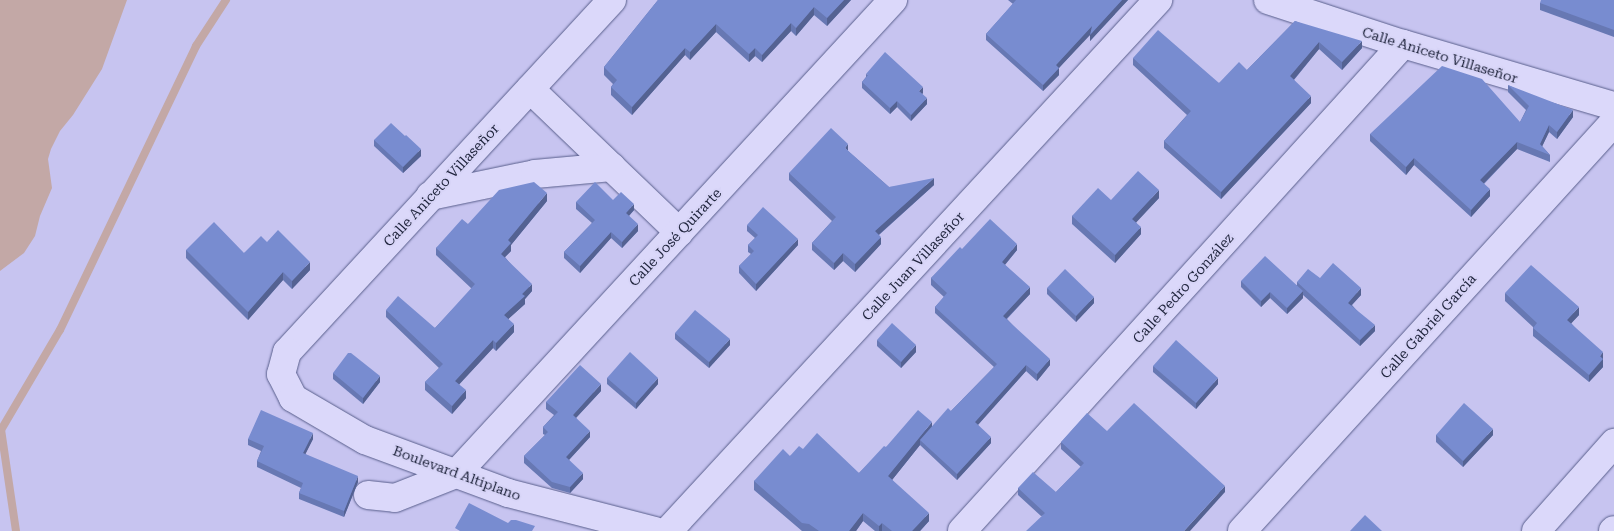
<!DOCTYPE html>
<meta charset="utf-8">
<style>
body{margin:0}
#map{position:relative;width:1614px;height:531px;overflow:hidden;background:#c7c4f0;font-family:"Roboto Serif",serif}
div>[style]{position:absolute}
.water>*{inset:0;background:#c3a8a6}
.stream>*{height:8px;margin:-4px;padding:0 4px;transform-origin:4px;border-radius:4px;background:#c3a8a6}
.roads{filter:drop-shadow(0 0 1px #595f8c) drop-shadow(0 0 1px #595f8c)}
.minor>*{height:28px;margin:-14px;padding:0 14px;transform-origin:14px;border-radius:14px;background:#dbd8fa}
.wall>*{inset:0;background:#6778b3}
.shaded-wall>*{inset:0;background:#546292}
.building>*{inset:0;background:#788cd0}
span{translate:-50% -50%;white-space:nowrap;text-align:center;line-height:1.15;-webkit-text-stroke:4px #d7d4f7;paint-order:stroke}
.street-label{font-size:14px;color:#1e233b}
</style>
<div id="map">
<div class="water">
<i style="clip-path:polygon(0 0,127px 0,102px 69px,73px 115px,60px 131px,51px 149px,48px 159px,52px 188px,40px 216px,35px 236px,24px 253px,0 271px)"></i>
</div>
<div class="stream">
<i style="left:16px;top:531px;width:102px;rotate:-98.4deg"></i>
<i style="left:1px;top:430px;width:116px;rotate:-59.5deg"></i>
<i style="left:60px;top:330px;width:315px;rotate:-64.4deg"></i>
<i style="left:196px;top:46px;width:55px;rotate:-56.9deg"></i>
</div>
<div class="roads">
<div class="minor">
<i style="left:612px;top:0;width:479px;rotate:132.7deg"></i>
<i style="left:287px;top:352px;width:23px;rotate:105deg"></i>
<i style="left:281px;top:374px;width:27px;rotate:63deg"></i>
<i style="left:293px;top:398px;width:83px;rotate:30.3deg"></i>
<i style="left:365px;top:440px;width:153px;rotate:20.3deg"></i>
<i style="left:508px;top:493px;width:152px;rotate:14.5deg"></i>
<i style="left:1268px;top:0;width:142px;rotate:18.1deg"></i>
<i style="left:1403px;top:44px;width:220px;rotate:16.4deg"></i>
<i style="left:530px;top:89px;width:207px;rotate:43.8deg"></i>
<i style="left:430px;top:196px;width:107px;rotate:-11.8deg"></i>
<i style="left:535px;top:174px;width:77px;rotate:-5.2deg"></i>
<i style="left:368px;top:495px;width:27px;rotate:6deg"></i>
<i style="left:395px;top:498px;width:66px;rotate:-21.5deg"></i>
<i style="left:456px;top:474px;width:645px;rotate:-47.33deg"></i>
<i style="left:668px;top:531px;width:723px;rotate:-47.3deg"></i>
<i style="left:962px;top:531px;width:657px;rotate:-47.84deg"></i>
<i style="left:1242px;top:531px;width:553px;rotate:-47.71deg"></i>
<i style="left:1536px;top:531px;width:118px;rotate:-48.4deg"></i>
<i style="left:1613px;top:531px;width:1px;rotate:-45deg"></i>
</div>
</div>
<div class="wall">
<i style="clip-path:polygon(658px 0,851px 0,827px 26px,814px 15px,796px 36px,791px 31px,762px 62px,755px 56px,749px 62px,716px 32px,690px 60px,685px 55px,632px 115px,611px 95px,611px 87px,613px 84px,604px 75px,604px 67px)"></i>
<i style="clip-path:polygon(1008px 0,1128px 0,1090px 41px,1090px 34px,1059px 68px,1059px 75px,1043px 91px,986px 40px,986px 34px,1013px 4px)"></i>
<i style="clip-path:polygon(1614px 0,1614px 37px,1540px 10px,1540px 3px)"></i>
<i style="clip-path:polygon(1295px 21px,1362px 48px,1342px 70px,1319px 49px,1294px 80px,1311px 103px,1221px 199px,1164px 148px,1164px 141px,1187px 115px,1133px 65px,1133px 58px,1219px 83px,1247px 70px)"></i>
<i style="clip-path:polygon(866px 74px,923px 93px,922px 94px,927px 104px,911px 121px,897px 107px,890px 114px,862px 88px,862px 82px,866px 77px)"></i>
<i style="clip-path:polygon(1508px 85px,1573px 117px,1557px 139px,1549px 132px,1542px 146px,1550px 155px,1550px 162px,1517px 149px,1484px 184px,1490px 196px,1471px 217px,1414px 165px,1406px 175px,1370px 141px,1370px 134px,1520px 122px,1526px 110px,1508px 92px)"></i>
<i style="clip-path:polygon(405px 136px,421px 156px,403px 173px,374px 146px,374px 140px)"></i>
<i style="clip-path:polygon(848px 151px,889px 187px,934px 185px,879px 235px,881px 244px,855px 272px,843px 261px,834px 270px,812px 250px,812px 243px,832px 221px,789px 180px,789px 173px)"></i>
<i style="clip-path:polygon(1159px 198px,1136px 222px,1141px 234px,1115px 263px,1072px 224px,1072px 216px,1111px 200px)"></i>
<i style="clip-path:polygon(613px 200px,634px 210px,629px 216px,638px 231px,622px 248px,611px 238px,580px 273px,564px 258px,564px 252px,592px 223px,576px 209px,576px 202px)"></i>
<i style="clip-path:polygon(547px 201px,511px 245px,511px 251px,505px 257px,532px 291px,525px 299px,525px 304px,508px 319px,514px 332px,496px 351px,493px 348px,459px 384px,466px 398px,452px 414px,425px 390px,425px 382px,439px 368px,386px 317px,386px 310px,435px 328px,472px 289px,436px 255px,436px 248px,468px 224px)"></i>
<i style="clip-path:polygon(747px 225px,798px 245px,756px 291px,739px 273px,739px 266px,751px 254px,748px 252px,748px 245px,755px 238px,747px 231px)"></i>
<i style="clip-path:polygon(267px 242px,310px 270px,292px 289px,283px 280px,248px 320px,186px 258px,186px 250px,244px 253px)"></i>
<i style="clip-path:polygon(962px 249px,1017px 250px,1005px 265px,1030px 294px,1007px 319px,1050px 365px,1037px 381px,1026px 371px,978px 425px,991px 443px,957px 480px,920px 445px,892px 480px,929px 521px,920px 531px,875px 531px,863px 521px,856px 531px,802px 531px,754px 490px,754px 481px,790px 456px,803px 449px,859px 473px,886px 447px,932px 427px,951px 411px,994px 367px,935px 313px,935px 307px,944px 297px,931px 285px,931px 278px)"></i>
<i style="clip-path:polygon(1320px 278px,1361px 295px,1352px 305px,1375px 331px,1360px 346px,1303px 295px,1303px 298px,1287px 314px,1270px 298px,1261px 307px,1241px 287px,1241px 281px,1297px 285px,1297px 282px)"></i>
<i style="clip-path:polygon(1047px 288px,1094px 303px,1076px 322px,1047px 294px)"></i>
<i style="clip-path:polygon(1505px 293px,1579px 315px,1571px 323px,1603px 360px,1603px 367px,1589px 382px,1533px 336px,1533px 327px,1505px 301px)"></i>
<i style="clip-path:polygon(675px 333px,730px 345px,709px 368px,675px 339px)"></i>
<i style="clip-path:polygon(877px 340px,916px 352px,901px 368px,877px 346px)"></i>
<i style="clip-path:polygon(1153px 366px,1218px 384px,1196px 409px,1153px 372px)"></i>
<i style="clip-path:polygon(333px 373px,380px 382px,363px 404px,333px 379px)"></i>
<i style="clip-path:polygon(607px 378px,658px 384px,636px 409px,607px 384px)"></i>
<i style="clip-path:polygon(601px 391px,576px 418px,590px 437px,569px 460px,583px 479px,570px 493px,552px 488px,524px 463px,524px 456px,545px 435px,543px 434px,543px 427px,554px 415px,546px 409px,546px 402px)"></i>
<i style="clip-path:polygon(1107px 431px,1225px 492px,1041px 516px,1018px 495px,1018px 488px,1056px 492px,1081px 467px,1061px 449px,1061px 442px)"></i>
<i style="clip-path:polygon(1436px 435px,1493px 435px,1463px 467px,1436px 442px)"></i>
<i style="clip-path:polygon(248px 439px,313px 439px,305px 454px,358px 482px,344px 517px,299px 499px,299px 493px,301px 488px,257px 467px,257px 461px,261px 451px,248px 445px)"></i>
</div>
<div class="shaded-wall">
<i style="clip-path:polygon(844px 0,851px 0,827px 26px,827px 18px)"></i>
<i style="clip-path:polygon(1122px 0,1128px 0,1090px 41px,1090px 35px)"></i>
<i style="clip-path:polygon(814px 7px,814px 15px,796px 36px,796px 28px)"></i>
<i style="clip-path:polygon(791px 23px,791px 31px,762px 62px,762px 55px)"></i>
<i style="clip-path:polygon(716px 24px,716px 32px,690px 60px,690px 52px)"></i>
<i style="clip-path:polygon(1092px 26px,1092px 33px,1056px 71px,1056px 65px)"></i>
<i style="clip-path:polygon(1362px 41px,1362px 48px,1342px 70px,1342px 62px)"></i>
<i style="clip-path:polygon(1319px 42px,1319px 49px,1290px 84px,1290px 76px)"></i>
<i style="clip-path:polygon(685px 48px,685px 55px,632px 115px,632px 107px)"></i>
<i style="clip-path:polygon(755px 48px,755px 56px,749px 62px,749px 54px)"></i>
<i style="clip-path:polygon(1059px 68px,1059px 75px,1043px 91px,1043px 85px)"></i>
<i style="clip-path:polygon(923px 87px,923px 93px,919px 97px,919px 91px)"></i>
<i style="clip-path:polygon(1311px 96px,1311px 103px,1221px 199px,1221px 192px)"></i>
<i style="clip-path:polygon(927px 98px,927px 104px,911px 121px,911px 115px)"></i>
<i style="clip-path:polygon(897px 101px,897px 107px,890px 114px,890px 108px)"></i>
<i style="clip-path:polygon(1573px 110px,1573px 117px,1557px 139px,1557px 132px)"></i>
<i style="clip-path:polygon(1549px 125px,1549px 132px,1540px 151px,1540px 144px)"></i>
<i style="clip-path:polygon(1517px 142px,1517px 149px,1480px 187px,1480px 180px)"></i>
<i style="clip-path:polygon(848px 144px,848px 151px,845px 148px)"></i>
<i style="clip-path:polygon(421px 149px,421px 156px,403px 173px,403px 167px)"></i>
<i style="clip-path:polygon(1414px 158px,1414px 165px,1406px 175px,1406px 167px)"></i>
<i style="clip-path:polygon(934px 178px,934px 185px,875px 238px,875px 231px)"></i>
<i style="clip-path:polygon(1490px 189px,1490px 196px,1471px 217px,1471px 210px)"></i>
<i style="clip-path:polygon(1159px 190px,1159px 198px,1132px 227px,1132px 219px)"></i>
<i style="clip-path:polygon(547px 193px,547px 201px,511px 245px,511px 251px,501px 261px,501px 254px,508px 240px)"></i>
<i style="clip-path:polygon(634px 204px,634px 210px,626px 219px,626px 213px)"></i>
<i style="clip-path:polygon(638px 224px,638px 231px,622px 248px,622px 242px)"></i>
<i style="clip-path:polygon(1141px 227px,1141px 234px,1115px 263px,1115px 255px)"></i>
<i style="clip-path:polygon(611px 232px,611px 238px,580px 273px,580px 266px)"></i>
<i style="clip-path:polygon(881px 237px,881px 244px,855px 272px,855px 264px)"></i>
<i style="clip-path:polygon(798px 239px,798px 245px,756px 291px,756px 284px)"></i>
<i style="clip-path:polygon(1017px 244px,1017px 250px,1002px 268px,1002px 262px)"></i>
<i style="clip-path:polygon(843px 253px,843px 261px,834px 270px,834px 263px)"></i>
<i style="clip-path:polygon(310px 262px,310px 270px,292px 289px,292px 281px)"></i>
<i style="clip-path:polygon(283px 272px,283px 280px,248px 320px,248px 312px)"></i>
<i style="clip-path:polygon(532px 284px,532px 291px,525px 299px,525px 304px,504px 323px,504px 315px,522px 294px)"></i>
<i style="clip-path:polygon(1030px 287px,1030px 294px,1003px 322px,1003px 316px)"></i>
<i style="clip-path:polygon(1361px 288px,1361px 295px,1348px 309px,1348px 303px)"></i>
<i style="clip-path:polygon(1303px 291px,1303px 298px,1287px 314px,1287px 308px)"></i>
<i style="clip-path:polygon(1270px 292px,1270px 298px,1261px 307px,1261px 301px)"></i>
<i style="clip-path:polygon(1094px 297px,1094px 303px,1076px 322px,1076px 316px)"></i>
<i style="clip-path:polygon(1579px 307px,1579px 315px,1567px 328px,1567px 320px)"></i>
<i style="clip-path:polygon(514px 324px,514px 332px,496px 351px,496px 343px)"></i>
<i style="clip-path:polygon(1375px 325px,1375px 331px,1360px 346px,1360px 340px)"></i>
<i style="clip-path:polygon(730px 339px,730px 345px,709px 368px,709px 362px)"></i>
<i style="clip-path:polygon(493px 340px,493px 348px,455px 389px,455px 381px)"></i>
<i style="clip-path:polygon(916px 345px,916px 352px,901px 368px,901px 362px)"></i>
<i style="clip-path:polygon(1603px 352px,1603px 367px,1589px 382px,1589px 375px,1600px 356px)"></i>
<i style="clip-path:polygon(1050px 359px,1050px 365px,1037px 381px,1037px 374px)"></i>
<i style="clip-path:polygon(1026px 365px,1026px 371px,975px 428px,975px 422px)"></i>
<i style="clip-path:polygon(380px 376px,380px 382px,363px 404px,363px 398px)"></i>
<i style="clip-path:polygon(658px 378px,658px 384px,636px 409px,636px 403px)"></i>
<i style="clip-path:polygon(1218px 378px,1218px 384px,1196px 409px,1196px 403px)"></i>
<i style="clip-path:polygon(601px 384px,601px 391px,573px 421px,573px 415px)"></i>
<i style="clip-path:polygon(466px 390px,466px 398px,452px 414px,452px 406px)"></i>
<i style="clip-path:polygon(932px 422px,932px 430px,920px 440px,920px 445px,888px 485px,888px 476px)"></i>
<i style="clip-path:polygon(1493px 429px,1493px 435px,1463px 467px,1463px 461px)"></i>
<i style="clip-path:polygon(590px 431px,590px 437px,566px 463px,566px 457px)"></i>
<i style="clip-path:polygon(313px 433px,313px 439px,303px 459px,303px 453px)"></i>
<i style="clip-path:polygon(991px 437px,991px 443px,957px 480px,957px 474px)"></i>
<i style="clip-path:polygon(583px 473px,583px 479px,570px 493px,570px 487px)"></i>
<i style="clip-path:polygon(358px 476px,358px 482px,344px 517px,344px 511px)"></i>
<i style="clip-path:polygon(1225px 486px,1225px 492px,1190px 531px,1184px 531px)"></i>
<i style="clip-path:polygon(863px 513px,863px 521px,856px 531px,849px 531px)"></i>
<i style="clip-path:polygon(929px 513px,929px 521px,920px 531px,912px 531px)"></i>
<i style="clip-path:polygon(882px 523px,882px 531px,879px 531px,879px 526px)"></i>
</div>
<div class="building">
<i style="clip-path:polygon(658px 0,844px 0,827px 18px,814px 7px,796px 28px,791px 23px,762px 55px,755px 48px,749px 54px,716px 24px,690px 52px,685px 48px,632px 107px,611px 87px,617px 80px,604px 67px)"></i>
<i style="clip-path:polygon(1015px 0,1122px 0,1090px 35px,1092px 26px,1056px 65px,1059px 68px,1043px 85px,986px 34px,1016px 0)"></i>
<i style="clip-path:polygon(1541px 0,1614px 0,1614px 30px,1540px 3px)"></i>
<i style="clip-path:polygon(1295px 21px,1362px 41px,1342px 62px,1319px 42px,1290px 76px,1311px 96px,1221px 192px,1164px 141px,1191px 111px,1133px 58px,1158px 30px,1219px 83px,1239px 62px,1247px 70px)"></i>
<i style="clip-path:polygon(885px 52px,923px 87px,919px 91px,927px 98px,911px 115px,897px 101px,890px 108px,862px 82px,868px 75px,866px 74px)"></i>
<i style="clip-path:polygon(1442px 66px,1482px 79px,1520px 122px,1529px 106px,1508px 85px,1573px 110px,1557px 132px,1549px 125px,1540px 144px,1550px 155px,1517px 142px,1480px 180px,1490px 189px,1471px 210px,1414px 158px,1406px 167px,1370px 134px)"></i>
<i style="clip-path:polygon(391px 123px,405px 136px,406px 135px,421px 149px,403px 167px,374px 140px)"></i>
<i style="clip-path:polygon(831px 128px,848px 144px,845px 148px,889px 187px,934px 178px,875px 231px,881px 237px,855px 264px,843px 253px,834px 263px,812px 243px,836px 217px,789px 173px)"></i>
<i style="clip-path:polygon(1138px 171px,1159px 190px,1132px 219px,1141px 227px,1115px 255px,1072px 216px,1098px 188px,1111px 200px)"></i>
<i style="clip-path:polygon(534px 182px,547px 193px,508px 240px,511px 243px,501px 254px,532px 284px,522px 294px,525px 296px,504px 315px,514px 324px,496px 343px,493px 340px,455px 381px,466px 390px,452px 406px,425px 382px,443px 364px,386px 310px,398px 296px,435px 328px,475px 284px,436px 248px,462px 219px,468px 224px,499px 190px)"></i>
<i style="clip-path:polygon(595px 182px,613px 200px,621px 192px,634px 204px,626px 213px,638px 224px,622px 242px,611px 232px,580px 266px,564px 252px,595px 220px,576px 202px)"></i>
<i style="clip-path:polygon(763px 207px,798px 239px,756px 284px,739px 266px,754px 251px,748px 245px,758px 235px,747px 225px)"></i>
<i style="clip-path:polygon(990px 219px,1017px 244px,1002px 262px,1030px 287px,1003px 316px,1050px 359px,1037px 374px,1026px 365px,975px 422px,991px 437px,957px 474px,920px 440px,948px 408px,951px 411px,997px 364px,935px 307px,947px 293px,931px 278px,960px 247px,962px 249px)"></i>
<i style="clip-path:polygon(214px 222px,244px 253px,261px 236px,267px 242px,278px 230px,310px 262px,292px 281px,283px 272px,248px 312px,186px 250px)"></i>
<i style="clip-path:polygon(1265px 256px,1303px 291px,1287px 308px,1270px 292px,1261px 301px,1241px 281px)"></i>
<i style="clip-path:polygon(1333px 263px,1361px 288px,1348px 303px,1375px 325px,1360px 340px,1297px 282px,1308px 269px,1320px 278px)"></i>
<i style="clip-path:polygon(1531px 265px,1579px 307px,1567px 320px,1603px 352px,1600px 356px,1603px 359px,1589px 375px,1533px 328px,1537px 323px,1505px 293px)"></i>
<i style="clip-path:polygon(1065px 269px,1094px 297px,1076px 316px,1047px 288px)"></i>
<i style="clip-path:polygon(695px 310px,730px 339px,709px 362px,675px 333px)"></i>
<i style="clip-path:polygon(892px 323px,916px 345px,901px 362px,877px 340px)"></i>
<i style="clip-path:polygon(1176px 340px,1218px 378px,1196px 403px,1153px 366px)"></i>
<i style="clip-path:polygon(630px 352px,658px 378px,636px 403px,607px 378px)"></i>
<i style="clip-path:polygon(348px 353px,351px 353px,380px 376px,363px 398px,333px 373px)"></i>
<i style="clip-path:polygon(580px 365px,601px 384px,573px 415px,590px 431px,566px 457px,583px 473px,570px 487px,552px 482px,524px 456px,548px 432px,543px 427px,558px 412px,546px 402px)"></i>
<i style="clip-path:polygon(1134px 403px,1225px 486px,1184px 531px,1026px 531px,1045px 513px,1018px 488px,1033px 472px,1056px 492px,1084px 463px,1061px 442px,1087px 413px,1107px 431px)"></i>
<i style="clip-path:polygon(1464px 403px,1493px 429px,1463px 461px,1436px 435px)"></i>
<i style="clip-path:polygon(261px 410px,313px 433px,303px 453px,358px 476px,344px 511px,299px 493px,303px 483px,257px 461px,264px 446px,248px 439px)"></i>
<i style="clip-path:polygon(918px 410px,932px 422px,888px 476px,929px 513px,912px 531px,892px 531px,882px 523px,879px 526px,863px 513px,849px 531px,819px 531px,809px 524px,802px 523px,754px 481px,783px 449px,790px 456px,799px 446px,803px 449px,817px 433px,859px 473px,884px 446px,886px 447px)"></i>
<i style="clip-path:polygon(469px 503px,508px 523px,511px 520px,516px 520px,535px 526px,532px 531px,460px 531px,455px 528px)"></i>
<i style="clip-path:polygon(1365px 515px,1382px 531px,1350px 531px)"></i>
</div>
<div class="street-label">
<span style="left:1440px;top:55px;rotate:17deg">Calle Aniceto Villaseñor</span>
<span style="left:441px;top:185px;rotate:-47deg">Calle Aniceto Villaseñor</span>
<span style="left:675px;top:237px;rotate:-47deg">Calle José Quirarte</span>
<span style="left:913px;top:266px;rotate:-47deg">Calle Juan Villaseñor</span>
<span style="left:1183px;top:288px;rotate:-48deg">Calle Pedro González</span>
<span style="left:1428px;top:326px;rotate:-48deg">Calle Gabriel García</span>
<span style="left:457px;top:473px;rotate:20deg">Boulevard Altiplano</span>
</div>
</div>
